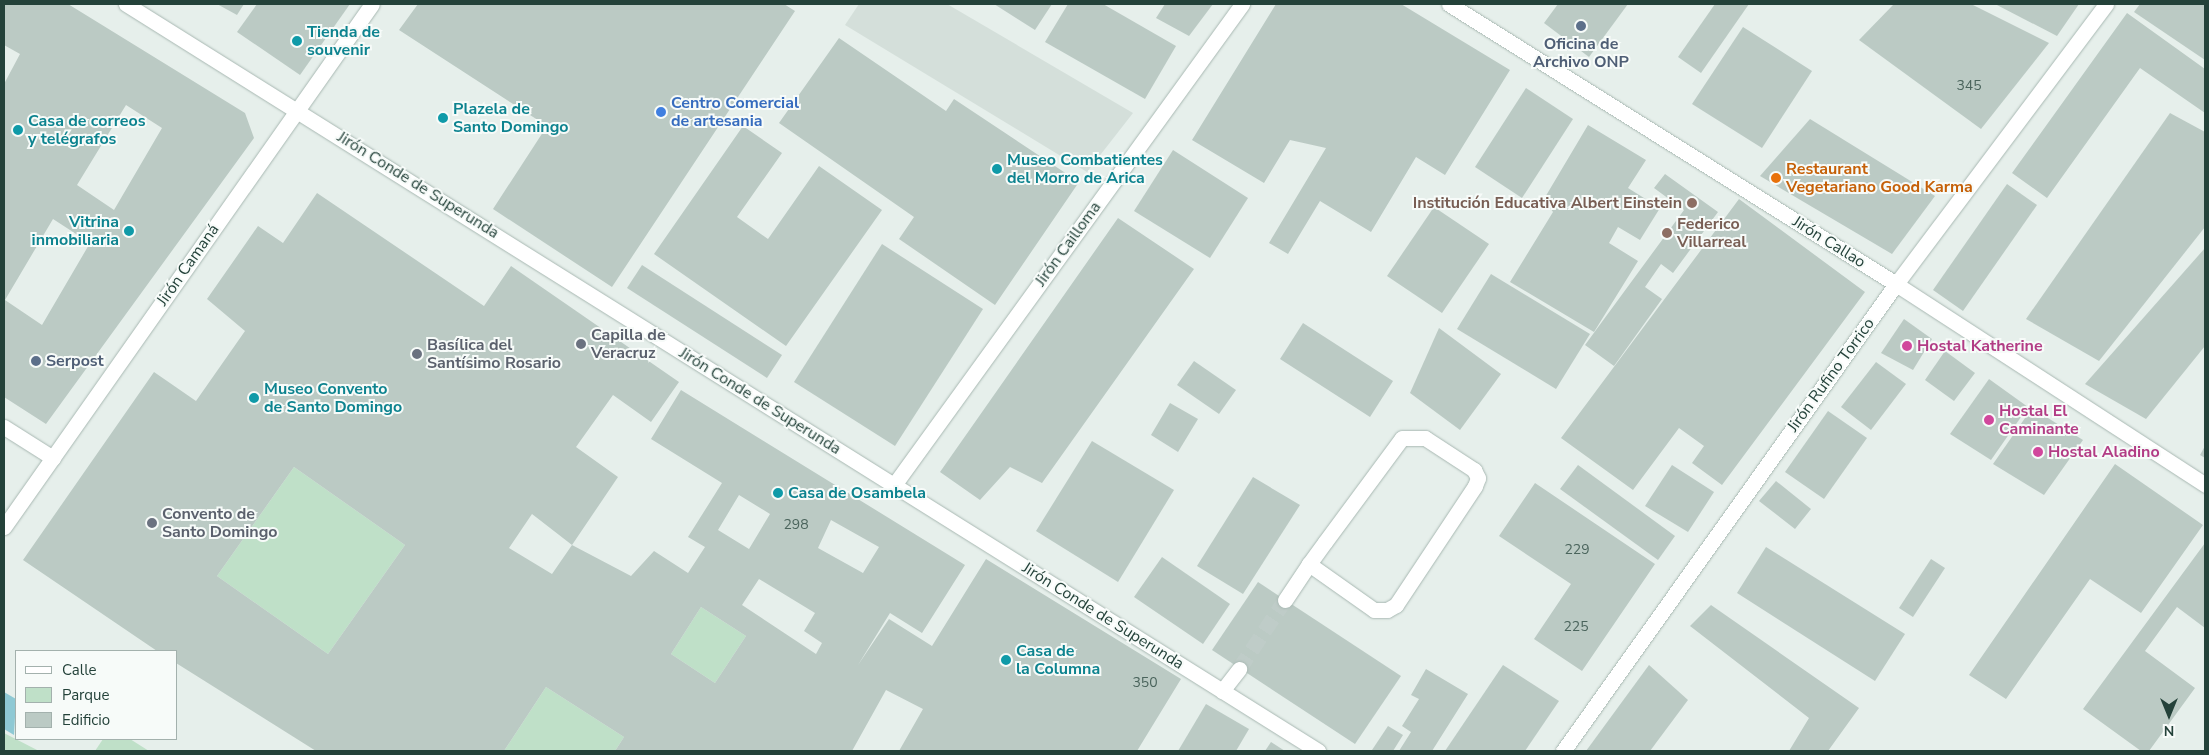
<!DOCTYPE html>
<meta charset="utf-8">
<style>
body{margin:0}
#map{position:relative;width:2209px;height:755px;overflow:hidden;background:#e6efeb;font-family:"Nunito Sans",sans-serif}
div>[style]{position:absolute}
.built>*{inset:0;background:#d4dfda}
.green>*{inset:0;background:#bfe0c8}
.water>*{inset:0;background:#8ec9d4}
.building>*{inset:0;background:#bbcac4}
.minor-tunnel>*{height:15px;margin-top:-7.5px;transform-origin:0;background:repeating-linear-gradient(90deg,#bfccc8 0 15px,transparent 0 23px)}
.roads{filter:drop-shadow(0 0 1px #a8b8b2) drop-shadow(0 0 1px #a8b8b2)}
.minor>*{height:15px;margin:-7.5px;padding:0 7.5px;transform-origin:7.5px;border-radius:7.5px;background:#fff}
.dots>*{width:14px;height:14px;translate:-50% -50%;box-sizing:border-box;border:2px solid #f7fbf9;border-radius:50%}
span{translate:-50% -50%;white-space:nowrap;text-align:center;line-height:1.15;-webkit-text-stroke:4px #f7fbf9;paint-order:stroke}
.number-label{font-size:14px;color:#4a645c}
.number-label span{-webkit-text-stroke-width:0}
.culture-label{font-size:16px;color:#0d838f;font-weight:700}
.left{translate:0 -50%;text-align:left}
.right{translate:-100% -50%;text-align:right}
.service-label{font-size:16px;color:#4e5e75;font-weight:700}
.shop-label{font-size:16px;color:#366cbe;font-weight:700}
.food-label{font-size:16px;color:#c56008;font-weight:700}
.street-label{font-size:16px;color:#24423a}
.education-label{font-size:16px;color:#785e54;font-weight:700}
.worship-label{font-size:16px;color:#5b616d;font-weight:700}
.hotel-label{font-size:16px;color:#b23c85;font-weight:700}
.frame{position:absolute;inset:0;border:5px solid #24423a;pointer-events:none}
.legend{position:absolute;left:15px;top:650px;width:162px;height:90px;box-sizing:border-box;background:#f7fbf9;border:1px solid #a3b1ad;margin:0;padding:6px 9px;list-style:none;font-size:15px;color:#24423a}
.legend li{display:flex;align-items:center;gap:10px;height:25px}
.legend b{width:25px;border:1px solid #a3b1ad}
.north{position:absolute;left:2144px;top:690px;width:50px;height:50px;-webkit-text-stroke:4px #f7fbf9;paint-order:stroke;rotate:180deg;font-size:14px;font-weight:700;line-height:20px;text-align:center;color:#24423a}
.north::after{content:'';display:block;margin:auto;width:18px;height:22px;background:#24423a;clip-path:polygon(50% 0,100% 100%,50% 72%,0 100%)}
</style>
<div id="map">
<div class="built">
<i style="clip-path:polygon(859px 4px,947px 4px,1133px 113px,1087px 172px,845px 25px)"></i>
</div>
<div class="green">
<i style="clip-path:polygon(294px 467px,405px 545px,328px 654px,217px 576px)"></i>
<i style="clip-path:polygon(701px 607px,746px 636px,715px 683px,671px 654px)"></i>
<i style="clip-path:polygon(546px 687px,624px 737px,615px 751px,504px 751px)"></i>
<i style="clip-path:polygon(4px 733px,39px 751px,4px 751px)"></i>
<i style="clip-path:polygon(103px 739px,130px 739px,149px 751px,95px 751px)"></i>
</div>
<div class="water">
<i style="clip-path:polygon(4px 692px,16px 699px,14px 735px,4px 729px)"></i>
</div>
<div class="building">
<i style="clip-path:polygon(evenodd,4px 4px,68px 4px,245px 113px,254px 138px,46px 424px,4px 397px,4px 84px,20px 54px,4px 45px,4px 4px,126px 105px,162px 128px,114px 210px,77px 185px,126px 105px,4px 4px,53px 219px,90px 243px,42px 325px,5px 300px,53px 219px)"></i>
<i style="clip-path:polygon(217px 4px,244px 4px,237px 15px)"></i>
<i style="clip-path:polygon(257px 4px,350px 4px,300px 75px,237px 32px)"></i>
<i style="clip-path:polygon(418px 4px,784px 4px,795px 11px,612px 287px,493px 209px,547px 126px,399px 30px)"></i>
<i style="clip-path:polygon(994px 4px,1052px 4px,1035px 30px)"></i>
<i style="clip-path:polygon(1068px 4px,1103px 4px,1176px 46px,1145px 99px,1045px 42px)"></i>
<i style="clip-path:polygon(1165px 4px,1213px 4px,1189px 36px,1156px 18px)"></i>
<i style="clip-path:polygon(1276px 4px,1401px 4px,1510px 70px,1445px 175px,1416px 157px,1371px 232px,1320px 201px,1288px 254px,1269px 243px,1326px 148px,1290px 140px,1264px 183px,1192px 140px)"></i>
<i style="clip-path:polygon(1558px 4px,1628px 4px,1589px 57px,1544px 23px)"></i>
<i style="clip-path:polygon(1715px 4px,1749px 4px,1701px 73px,1678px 57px)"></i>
<i style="clip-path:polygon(1894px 4px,1971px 4px,2049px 43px,1981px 129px,1859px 40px)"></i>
<i style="clip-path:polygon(1995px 4px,2079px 4px,2057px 36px)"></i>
<i style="clip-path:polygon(2140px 4px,2205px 4px,2205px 60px,2134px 12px)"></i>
<i style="clip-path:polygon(2127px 13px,2205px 69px,2205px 113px,2140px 68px,2047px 198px,2012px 173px)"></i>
<i style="clip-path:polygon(1743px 27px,1812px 71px,1762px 148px,1692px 104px)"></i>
<i style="clip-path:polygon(839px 38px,946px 111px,954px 99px,1079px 182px,995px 305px,899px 239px,914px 217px,779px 123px)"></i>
<i style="clip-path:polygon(1526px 88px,1573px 119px,1522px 198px,1475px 167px)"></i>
<i style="clip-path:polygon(2170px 113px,2205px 132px,2205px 227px,2099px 361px,2026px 319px)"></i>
<i style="clip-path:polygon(1810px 119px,1935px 196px,1892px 254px,1760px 176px)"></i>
<i style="clip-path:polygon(1588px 125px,1646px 160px,1628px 188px,1660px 208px,1640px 240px,1618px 227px,1609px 243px,1638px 261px,1594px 332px,1510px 282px,1553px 212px,1544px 199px)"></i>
<i style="clip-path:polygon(743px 126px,782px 153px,737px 217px,768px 239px,819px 166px,882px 210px,786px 346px,654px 254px)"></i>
<i style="clip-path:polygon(1173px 150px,1248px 198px,1210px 258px,1134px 211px)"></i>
<i style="clip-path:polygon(1665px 174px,1718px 212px,1673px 273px,1661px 264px,1645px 287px,1662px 299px,1614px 366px,1585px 345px,1684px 210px,1654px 188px)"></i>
<i style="clip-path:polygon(2007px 184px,2037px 205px,1963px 311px,1933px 290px)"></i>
<i style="clip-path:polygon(evenodd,317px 193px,484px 306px,511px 266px,679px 382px,651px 422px,613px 395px,576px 447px,618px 477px,572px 545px,532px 514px,509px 548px,552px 574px,572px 545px,631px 576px,654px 551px,688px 573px,705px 547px,688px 537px,722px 483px,651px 439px,681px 390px,965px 565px,922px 633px,890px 613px,858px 665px,889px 619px,932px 646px,986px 559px,1181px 679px,1137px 751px,899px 751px,923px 709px,886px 690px,852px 751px,615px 751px,624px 737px,546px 687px,504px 751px,316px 751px,176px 663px,176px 651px,157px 651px,23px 560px,154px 372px,196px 401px,245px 331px,207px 299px,258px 226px,283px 243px,317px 193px,294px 467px,405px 545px,328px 654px,217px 576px,294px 467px,317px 193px,739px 495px,770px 514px,749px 549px,718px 530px,739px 495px,317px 193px,831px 520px,879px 547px,863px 573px,818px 548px,831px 520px,317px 193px,759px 579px,815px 613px,804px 631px,822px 643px,816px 654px,742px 605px,759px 579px,317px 193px,701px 607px,746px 636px,715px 683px,671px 654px,701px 607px)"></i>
<i style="clip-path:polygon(1739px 199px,1865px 292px,1722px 485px,1692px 463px,1704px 446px,1679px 428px,1633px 490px,1561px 438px)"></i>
<i style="clip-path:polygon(1434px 207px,1489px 244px,1442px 313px,1387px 276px)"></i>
<i style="clip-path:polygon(1118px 218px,1194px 269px,1042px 483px,1010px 467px,980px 500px,940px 472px)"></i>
<i style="clip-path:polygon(882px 244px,983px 309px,895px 446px,794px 382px)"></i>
<i style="clip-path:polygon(2205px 248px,2205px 346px,2146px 419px,2085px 384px)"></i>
<i style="clip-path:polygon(642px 265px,782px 355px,767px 378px,627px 288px)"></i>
<i style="clip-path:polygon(1491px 274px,1590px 334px,1556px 389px,1457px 329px)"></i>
<i style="clip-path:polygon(1904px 319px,1932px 339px,1913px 370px,1881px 353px)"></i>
<i style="clip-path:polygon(1303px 323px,1393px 381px,1370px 417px,1280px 359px)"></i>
<i style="clip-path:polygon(1439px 328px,1501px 374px,1460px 430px,1410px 393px)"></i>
<i style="clip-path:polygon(1945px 351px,1975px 373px,1954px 401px,1925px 380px)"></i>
<i style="clip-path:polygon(1194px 361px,1236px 390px,1219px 414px,1177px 385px)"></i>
<i style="clip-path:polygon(1876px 362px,1906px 384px,1871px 430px,1841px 407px)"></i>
<i style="clip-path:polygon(1989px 379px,2028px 407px,1991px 460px,1950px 434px)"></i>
<i style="clip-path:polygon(1170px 403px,1198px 419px,1178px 452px,1151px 435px)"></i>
<i style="clip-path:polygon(2032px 408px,2083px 440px,2044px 495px,1993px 464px)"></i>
<i style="clip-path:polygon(1828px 411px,1867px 438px,1824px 499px,1785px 472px)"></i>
<i style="clip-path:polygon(1092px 441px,1174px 490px,1118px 582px,1036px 531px)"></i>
<i style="clip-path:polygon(2205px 446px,2205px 458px,2200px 455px)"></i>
<i style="clip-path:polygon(2115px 464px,2203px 525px,2141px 613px,2090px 579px,2006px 699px,1969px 675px)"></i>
<i style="clip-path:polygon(1578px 465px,1675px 536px,1658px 560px,1560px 489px)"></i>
<i style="clip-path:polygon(1672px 465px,1714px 492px,1688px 532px,1645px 506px)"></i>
<i style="clip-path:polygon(1253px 477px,1300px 505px,1243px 594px,1197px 566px)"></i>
<i style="clip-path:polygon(1776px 481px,1811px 509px,1795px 529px,1759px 501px)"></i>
<i style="clip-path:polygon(1535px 483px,1655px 564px,1582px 671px,1534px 639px,1571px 584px,1499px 536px)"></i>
<i style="clip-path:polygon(2205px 543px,2205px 628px,2177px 607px,2145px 651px,2195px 688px,2149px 751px,2141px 751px,2083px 709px)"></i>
<i style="clip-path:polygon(1766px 547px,1905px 634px,1875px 681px,1737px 593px)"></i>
<i style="clip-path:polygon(1162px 557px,1230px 604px,1203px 644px,1134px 597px)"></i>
<i style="clip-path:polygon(1931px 559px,1945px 568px,1913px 617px,1899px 608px)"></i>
<i style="clip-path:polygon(1258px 582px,1401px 676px,1355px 744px,1212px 650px)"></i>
<i style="clip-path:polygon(1711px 605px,1859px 708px,1828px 751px,1789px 751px,1809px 718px,1690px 626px)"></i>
<i style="clip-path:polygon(1503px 665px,1559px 701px,1525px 751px,1445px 751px)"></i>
<i style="clip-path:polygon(1649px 665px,1688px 700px,1650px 751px,1586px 751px)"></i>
<i style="clip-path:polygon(1426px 669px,1468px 694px,1432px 751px,1399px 751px,1411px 732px,1402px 726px,1419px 699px,1411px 695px)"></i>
<i style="clip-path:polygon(1206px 704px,1249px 729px,1236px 751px,1178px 751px)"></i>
<i style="clip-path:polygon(1388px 726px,1403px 735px,1393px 751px,1375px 751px,1372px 750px)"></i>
<i style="clip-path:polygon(1271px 742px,1285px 751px,1265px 751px)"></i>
</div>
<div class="minor-tunnel">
<i style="left:1239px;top:669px;width:83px;rotate:-56.3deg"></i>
</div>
<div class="roads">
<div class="minor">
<i style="left:126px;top:4px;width:1407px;rotate:32.07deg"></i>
<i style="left:1449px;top:4px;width:527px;rotate:32.06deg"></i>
<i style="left:1896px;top:284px;width:369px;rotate:33deg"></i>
<i style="left:4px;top:427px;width:58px;rotate:32.3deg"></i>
<i style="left:894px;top:485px;width:594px;rotate:-54.11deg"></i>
<i style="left:4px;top:527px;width:639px;rotate:-54.87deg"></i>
<i style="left:1285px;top:600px;width:43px;rotate:-56.3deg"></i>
<i style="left:1309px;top:564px;width:27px;rotate:-54deg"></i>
<i style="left:1325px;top:542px;width:129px;rotate:-53.5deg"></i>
<i style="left:1402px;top:438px;width:23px"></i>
<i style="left:1425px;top:438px;width:59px;rotate:33.1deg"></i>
<i style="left:1474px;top:470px;width:9px;rotate:63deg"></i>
<i style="left:1478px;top:478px;width:9px;rotate:111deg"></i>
<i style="left:1475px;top:486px;width:143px;rotate:123.6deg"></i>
<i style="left:1396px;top:605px;width:10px;rotate:151deg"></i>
<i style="left:1387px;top:610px;width:13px;rotate:180deg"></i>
<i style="left:1374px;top:610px;width:80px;rotate:-144.7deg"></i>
<i style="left:1222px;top:691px;width:28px;rotate:-52deg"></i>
<i style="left:1563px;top:751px;width:574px;rotate:-54.51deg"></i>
<i style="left:1896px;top:284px;width:350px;rotate:-53.1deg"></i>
</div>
</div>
<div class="dots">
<i style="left:1581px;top:26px;background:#5c6f8a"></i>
<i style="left:297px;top:41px;background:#0f9aa8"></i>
<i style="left:661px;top:112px;background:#3f7fe0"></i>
<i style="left:443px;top:118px;background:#0f9aa8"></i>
<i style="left:18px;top:130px;background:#0f9aa8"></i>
<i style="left:997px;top:169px;background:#0f9aa8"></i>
<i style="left:1776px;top:178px;background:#e8710a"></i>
<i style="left:1692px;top:203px;background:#8d6e63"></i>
<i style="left:129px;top:231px;background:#0f9aa8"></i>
<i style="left:1667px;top:233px;background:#8d6e63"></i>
<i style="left:581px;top:344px;background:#6b7280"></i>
<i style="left:1907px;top:346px;background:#d1479c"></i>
<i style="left:417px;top:354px;background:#6b7280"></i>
<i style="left:36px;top:361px;background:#5c6f8a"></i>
<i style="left:254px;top:398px;background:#0f9aa8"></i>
<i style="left:1989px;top:420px;background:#d1479c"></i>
<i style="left:2038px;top:452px;background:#d1479c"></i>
<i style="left:778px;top:493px;background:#0f9aa8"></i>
<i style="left:152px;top:523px;background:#6b7280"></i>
<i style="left:1006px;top:660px;background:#0f9aa8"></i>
</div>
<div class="number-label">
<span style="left:1969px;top:86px">345</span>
<span style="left:796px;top:525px">298</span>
<span style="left:1577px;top:550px">229</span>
<span style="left:1576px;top:627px">225</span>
<span style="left:1145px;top:683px">350</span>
</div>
<div class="culture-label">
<span class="left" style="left:307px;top:41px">Tienda de<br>souvenir</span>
<span class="left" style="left:453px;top:118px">Plazela de<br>Santo Domingo</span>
<span class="left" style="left:28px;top:130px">Casa de correos<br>y telégrafos</span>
<span class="left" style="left:1007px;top:169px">Museo Combatientes<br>del Morro de Arica</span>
<span class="right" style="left:119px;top:231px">Vitrina<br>inmobiliaria</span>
<span class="left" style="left:264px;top:398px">Museo Convento<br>de Santo Domingo</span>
<span class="left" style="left:788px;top:493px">Casa de Osambela</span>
<span class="left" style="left:1016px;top:660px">Casa de<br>la Columna</span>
</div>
<div class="service-label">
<span style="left:1581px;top:53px">Oficina de<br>Archivo ONP</span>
<span class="left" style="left:46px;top:361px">Serpost</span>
</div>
<div class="shop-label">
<span class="left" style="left:671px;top:112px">Centro Comercial<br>de artesania</span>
</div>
<div class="food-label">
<span class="left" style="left:1786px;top:178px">Restaurant<br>Vegetariano Good Karma</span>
</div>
<div class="street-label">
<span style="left:418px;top:185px;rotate:32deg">Jirón Conde de Superunda</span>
<span style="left:1829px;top:242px;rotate:32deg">Jirón Callao</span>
<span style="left:1068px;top:244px;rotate:-54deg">Jirón Cailloma</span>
<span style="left:188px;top:265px;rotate:-55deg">Jirón Camaná</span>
<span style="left:1831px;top:375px;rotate:-54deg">Jirón Rufino Torrico</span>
<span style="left:760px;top:401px;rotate:32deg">Jirón Conde de Superunda</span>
<span style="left:1103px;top:616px;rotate:32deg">Jirón Conde de Superunda</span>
</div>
<div class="education-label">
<span class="right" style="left:1682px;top:203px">Institución Educativa Albert Einstein</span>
<span class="left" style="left:1677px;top:233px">Federico<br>Villarreal</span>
</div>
<div class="worship-label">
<span class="left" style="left:591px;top:344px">Capilla de<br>Veracruz</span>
<span class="left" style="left:427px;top:354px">Basílica del<br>Santísimo Rosario</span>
<span class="left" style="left:162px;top:523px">Convento de<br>Santo Domingo</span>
</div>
<div class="hotel-label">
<span class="left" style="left:1917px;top:346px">Hostal Katherine</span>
<span class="left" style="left:1999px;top:420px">Hostal El<br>Caminante</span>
<span class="left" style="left:2048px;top:452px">Hostal Aladino</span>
</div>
<div class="frame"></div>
<ul class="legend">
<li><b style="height:6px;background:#fff"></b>Calle</li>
<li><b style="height:14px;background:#bfe0c8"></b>Parque</li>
<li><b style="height:14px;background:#bbcac4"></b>Edificio</li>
</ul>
<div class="north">N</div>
</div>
